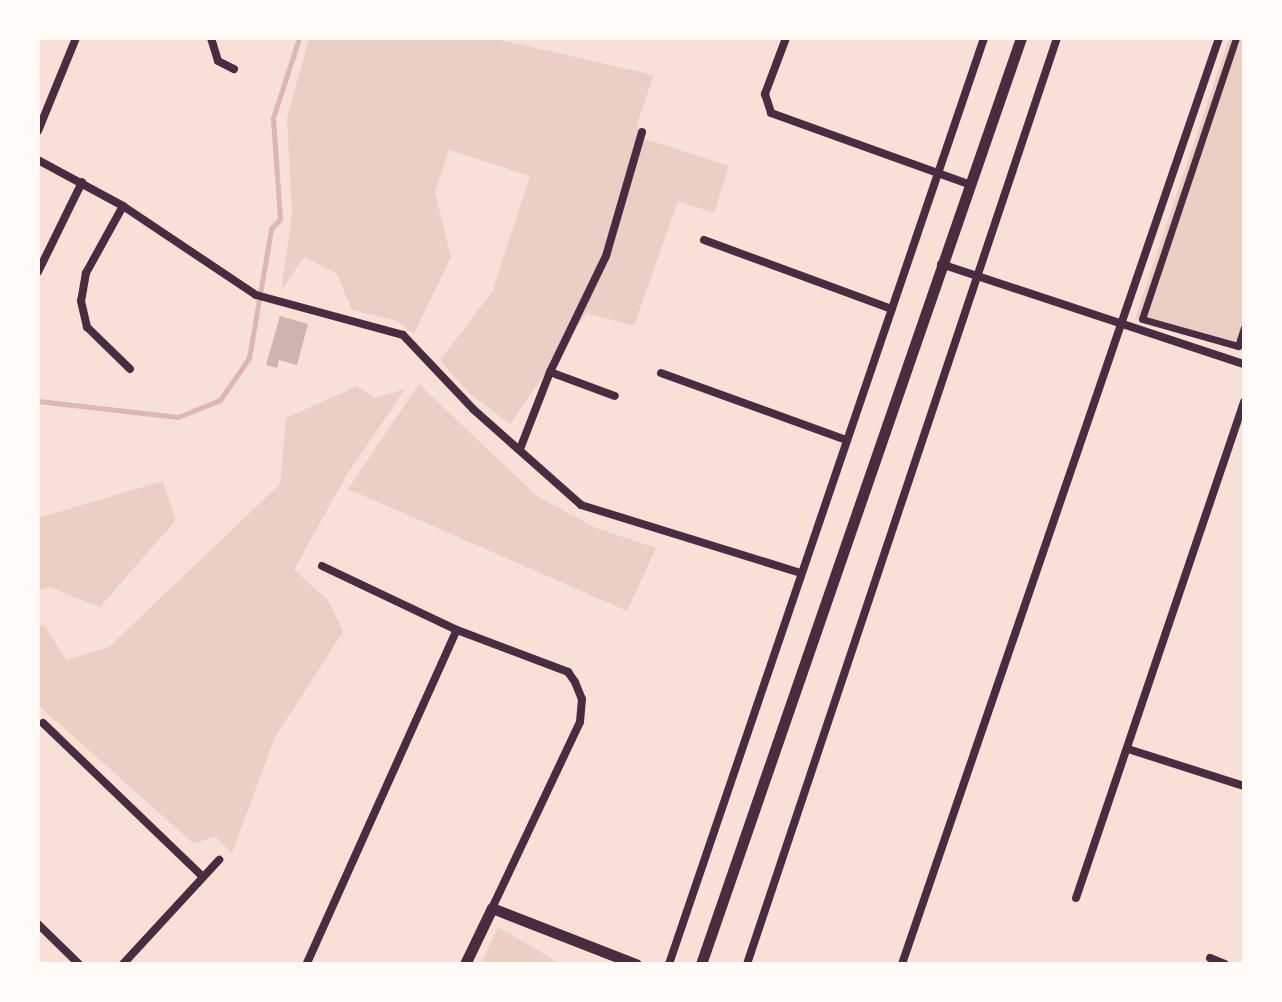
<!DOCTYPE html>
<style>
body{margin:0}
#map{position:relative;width:1282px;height:1002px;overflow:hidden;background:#f7e1d7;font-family:"Times New Roman",serif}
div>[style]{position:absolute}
.green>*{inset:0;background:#ebcfc5}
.stream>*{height:5px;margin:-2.5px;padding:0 2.5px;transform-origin:2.5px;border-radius:2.5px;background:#dcb8b0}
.building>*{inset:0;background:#ccb4b1}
.pedestrian>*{height:7px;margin:-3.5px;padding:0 3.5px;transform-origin:3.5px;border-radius:3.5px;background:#4a2c40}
.minor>*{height:8px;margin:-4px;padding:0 4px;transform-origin:4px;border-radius:4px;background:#4a2c40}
.tertiary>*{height:11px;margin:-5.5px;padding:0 5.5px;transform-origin:5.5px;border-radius:5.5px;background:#4a2c40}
span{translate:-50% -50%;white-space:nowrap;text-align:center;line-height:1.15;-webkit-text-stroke:6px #fffaf5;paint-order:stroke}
.frame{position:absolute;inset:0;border:40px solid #fffaf5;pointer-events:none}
</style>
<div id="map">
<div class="green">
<i style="clip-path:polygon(309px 38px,491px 38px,654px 75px,637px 123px,642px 138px,729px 166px,714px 213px,678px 201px,634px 326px,587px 313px,510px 424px,468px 392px,440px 360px,492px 292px,530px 176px,449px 150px,435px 192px,451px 257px,414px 334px,397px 321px,352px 310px,337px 274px,304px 257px,281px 291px,292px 215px,287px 118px)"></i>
<i style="clip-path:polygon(1229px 38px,1244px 38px,1244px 351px,1135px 319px)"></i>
<i style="clip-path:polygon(419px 384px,538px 497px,596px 528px,656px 548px,627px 611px,348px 489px)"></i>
<i style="clip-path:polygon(357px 386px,375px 398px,405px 389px,346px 476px,294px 570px,328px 600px,343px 632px,275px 737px,232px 853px,215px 836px,194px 844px,38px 705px,38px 625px,45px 626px,66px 660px,109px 647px,280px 484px,286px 418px)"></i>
<i style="clip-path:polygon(163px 481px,176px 520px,100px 607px,49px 587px,38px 591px,38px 518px)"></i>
<i style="clip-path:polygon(498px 927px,556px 961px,555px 964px,481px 964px)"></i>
</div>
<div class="stream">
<i style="left:38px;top:401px;width:141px;rotate:6.5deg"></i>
<i style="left:178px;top:417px;width:45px;rotate:-22deg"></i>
<i style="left:220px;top:400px;width:51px;rotate:-55.4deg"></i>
<i style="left:249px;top:358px;width:131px;rotate:-80.3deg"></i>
<i style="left:271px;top:229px;width:13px;rotate:-48deg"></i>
<i style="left:280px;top:219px;width:101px;rotate:-94deg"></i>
<i style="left:273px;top:118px;width:84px;rotate:-72deg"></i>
</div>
<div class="building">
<i style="clip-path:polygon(280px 316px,308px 324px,297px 365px,279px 360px,277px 368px,266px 365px)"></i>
</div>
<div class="pedestrian">
<i style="left:1236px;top:38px;width:296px;rotate:108.5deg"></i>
<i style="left:1142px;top:319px;width:100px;rotate:15.7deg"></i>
<i style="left:1238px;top:346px;width:19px;rotate:-72deg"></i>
</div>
<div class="minor">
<i style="left:211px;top:38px;width:24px;rotate:73deg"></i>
<i style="left:218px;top:61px;width:18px;rotate:27deg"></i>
<i style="left:786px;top:38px;width:60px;rotate:110.6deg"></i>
<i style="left:765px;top:94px;width:20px;rotate:72deg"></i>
<i style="left:771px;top:113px;width:209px;rotate:19.8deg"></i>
<i style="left:38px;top:131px;width:100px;rotate:-67.8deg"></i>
<i style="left:38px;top:160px;width:97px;rotate:28.4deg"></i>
<i style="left:123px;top:206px;width:160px;rotate:33.8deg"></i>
<i style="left:256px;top:295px;width:152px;rotate:15.2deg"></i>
<i style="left:403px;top:335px;width:102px;rotate:46.6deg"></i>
<i style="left:473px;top:409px;width:144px;rotate:41.6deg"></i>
<i style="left:581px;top:505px;width:230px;rotate:17.2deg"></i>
<i style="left:123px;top:206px;width:77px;rotate:118.9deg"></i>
<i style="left:86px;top:273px;width:28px;rotate:100deg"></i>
<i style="left:81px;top:301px;width:27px;rotate:77deg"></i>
<i style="left:87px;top:327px;width:60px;rotate:44.3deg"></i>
<i style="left:704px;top:240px;width:200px;rotate:20.2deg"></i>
<i style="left:941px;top:264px;width:319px;rotate:18.3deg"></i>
<i style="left:38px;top:272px;width:100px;rotate:-63.9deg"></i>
<i style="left:550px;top:372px;width:129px;rotate:-64.2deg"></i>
<i style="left:606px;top:256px;width:129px;rotate:-73.8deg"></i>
<i style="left:661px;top:373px;width:197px;rotate:19.9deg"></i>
<i style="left:520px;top:449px;width:83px;rotate:-68.7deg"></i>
<i style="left:550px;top:372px;width:69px;rotate:20.3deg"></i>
<i style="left:322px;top:566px;width:149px;rotate:25.4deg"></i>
<i style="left:457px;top:630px;width:119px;rotate:20.7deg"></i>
<i style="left:568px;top:672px;width:12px;rotate:55deg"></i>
<i style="left:575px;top:682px;width:18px;rotate:68deg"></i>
<i style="left:582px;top:699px;width:23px;rotate:95deg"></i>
<i style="left:580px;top:722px;width:206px;rotate:115.3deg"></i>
<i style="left:43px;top:723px;width:222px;rotate:43.9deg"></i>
<i style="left:1128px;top:749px;width:122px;rotate:17.7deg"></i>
<i style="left:1076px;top:898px;width:524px;rotate:-71.29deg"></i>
<i style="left:38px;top:924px;width:57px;rotate:44.3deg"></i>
<i style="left:1210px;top:958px;width:16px;rotate:22deg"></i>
<i style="left:307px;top:963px;width:365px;rotate:-65.8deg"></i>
<i style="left:123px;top:964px;width:142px;rotate:-47.3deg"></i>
<i style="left:669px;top:964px;width:978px;rotate:-71.21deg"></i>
<i style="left:747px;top:964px;width:977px;rotate:-71.49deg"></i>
<i style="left:902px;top:964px;width:979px;rotate:-71.1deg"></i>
</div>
<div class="tertiary">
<i style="left:465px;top:964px;width:62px;rotate:-64.3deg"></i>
<i style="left:492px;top:908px;width:155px;rotate:21.3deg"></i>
<i style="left:701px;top:964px;width:980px;rotate:-70.94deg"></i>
</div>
<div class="frame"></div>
</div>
